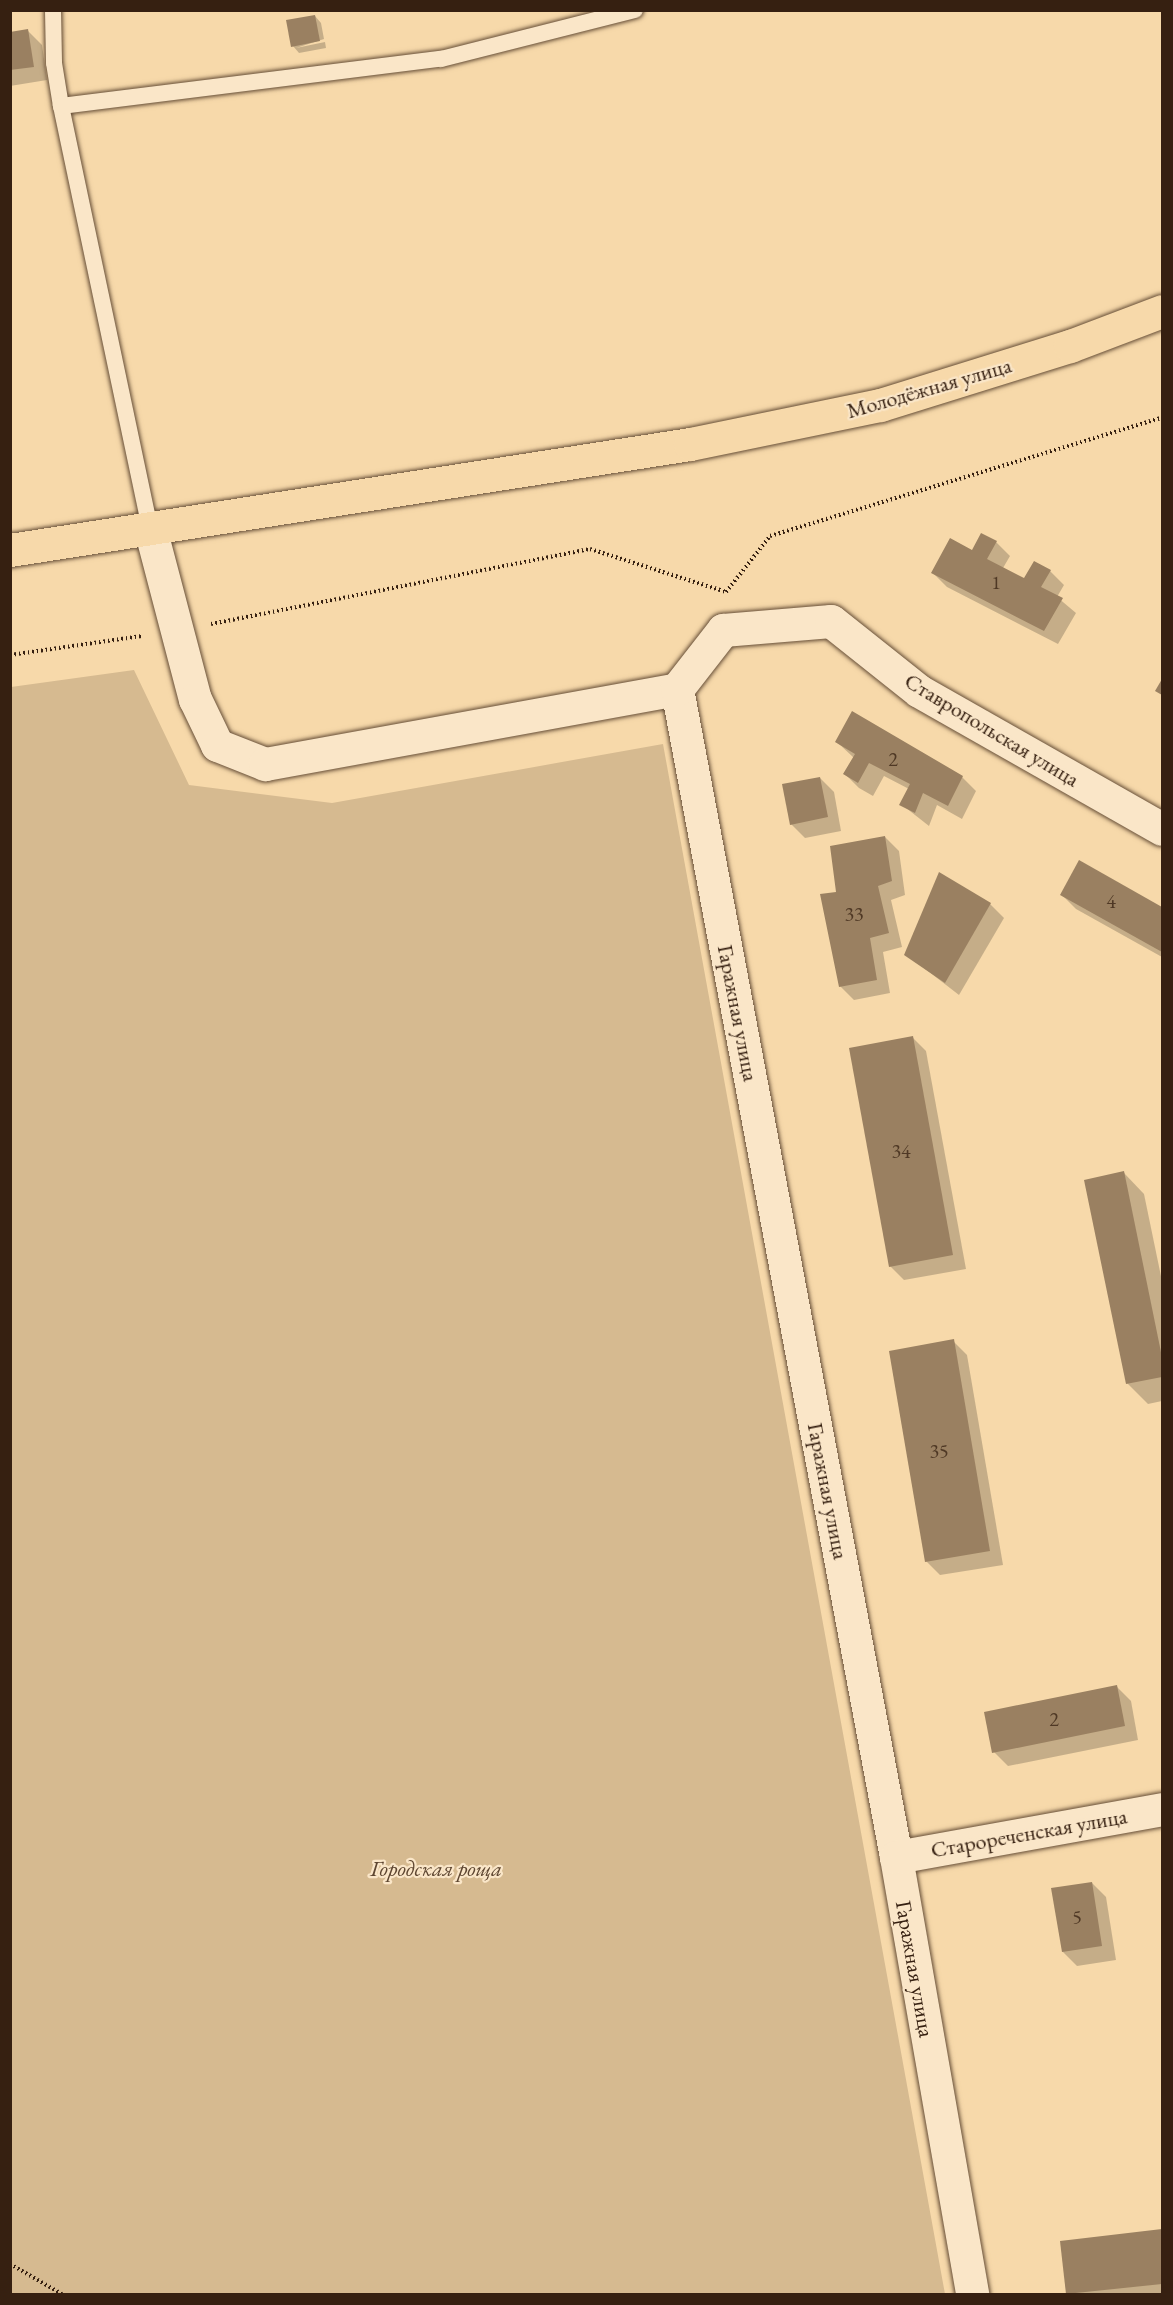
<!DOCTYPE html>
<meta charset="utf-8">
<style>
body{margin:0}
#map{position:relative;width:1173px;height:2305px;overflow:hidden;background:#f7d9aa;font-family:"EB Garamond",serif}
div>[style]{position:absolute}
.green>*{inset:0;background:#d6ba90}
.shadow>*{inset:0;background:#0003}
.building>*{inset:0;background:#9a8061}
.path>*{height:4px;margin-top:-2px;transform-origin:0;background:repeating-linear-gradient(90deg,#362011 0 1.5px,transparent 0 4.5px)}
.roads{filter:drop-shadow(0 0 2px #664e37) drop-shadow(0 0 2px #664e37)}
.service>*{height:16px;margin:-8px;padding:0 8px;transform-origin:8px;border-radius:8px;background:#fae6c8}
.minor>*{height:33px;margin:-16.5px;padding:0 16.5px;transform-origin:16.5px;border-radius:16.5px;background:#fae6c8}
.primary>*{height:33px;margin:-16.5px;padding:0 16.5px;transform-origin:16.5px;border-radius:16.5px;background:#f7d9aa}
span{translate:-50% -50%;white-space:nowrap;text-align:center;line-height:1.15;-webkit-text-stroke:4.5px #fae6c8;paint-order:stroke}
.number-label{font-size:20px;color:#4f3825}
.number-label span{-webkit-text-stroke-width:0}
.street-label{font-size:22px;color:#362011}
.park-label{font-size:22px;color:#5e4631;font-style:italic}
.frame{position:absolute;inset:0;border:12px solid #362011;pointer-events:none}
</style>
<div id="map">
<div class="green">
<i style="clip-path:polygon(134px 670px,189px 785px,332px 803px,663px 744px,945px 2294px,11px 2294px,11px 687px)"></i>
</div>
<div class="shadow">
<i style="clip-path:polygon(315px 16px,321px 23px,324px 39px,296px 48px,325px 42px,326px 48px,299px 53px,293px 46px)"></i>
<i style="clip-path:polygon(28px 31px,42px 45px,47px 80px,10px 86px,10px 34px)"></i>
<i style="clip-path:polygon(996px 542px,1010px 556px,1003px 568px,1025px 580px,1050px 571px,1064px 585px,1057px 597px,1076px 613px,1058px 644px,947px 587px,933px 573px)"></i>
<i style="clip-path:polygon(837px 742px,962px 777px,976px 791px,962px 819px,937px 805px,929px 826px,901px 804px,909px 789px,884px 776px,873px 796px,859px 788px,845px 774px,854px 758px)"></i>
<i style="clip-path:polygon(820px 778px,834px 792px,841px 831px,805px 838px,791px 824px)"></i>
<i style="clip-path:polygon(885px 837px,899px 851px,905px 895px,891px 900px,902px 947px,883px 952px,890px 993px,854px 1000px,840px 986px,838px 893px)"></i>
<i style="clip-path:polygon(1080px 863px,1162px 909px,1162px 957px,1076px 909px,1062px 895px)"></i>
<i style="clip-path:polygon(940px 875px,990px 904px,1004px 918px,959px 995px,906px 954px)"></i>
<i style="clip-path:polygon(912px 1037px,926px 1051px,966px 1269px,904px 1280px,890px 1266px)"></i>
<i style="clip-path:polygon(1124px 1173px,1144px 1194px,1162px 1281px,1162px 1401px,1148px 1404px,1127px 1383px)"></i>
<i style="clip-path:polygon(953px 1341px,967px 1355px,1003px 1565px,940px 1575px,926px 1561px)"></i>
<i style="clip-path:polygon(1117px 1687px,1131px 1701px,1138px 1740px,1008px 1766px,994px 1752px)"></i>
<i style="clip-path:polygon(1092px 1883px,1106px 1897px,1116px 1960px,1077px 1966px,1063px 1952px)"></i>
<i style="clip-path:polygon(1162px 2231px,1162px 2294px,1068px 2294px,1062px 2243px)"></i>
</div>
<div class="building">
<i style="clip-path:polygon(315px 15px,320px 41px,291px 47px,286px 20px)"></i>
<i style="clip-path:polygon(28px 29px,34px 67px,10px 70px,10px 32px)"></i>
<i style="clip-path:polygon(981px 533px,997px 541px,987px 559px,1024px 578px,1034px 561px,1051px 570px,1041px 587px,1063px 598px,1044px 631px,931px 573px,950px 538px,972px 550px)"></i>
<i style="clip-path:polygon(1162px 679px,1162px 695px,1155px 691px)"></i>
<i style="clip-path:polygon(852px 711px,963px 776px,948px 806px,923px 793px,915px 813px,899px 805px,910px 784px,869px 763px,858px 783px,843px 774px,855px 754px,835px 742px)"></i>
<i style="clip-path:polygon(820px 777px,828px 817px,790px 825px,782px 784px)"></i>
<i style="clip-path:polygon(885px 836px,892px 881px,878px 886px,889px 933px,870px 938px,877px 980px,839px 987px,820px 894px,836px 892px,830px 846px)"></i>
<i style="clip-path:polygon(1079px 860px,1162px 907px,1162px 952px,1060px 895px)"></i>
<i style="clip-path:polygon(939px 872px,991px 903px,945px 983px,904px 955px)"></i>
<i style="clip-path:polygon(913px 1036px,953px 1255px,889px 1267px,849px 1048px)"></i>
<i style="clip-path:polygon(1124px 1171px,1162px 1357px,1162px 1377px,1126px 1384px,1084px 1180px)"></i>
<i style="clip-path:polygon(954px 1339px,990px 1551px,925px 1562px,889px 1351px)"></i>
<i style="clip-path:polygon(1117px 1685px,1125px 1726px,992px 1753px,984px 1712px)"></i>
<i style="clip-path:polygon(1092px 1882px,1102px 1946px,1062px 1952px,1051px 1888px)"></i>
<i style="clip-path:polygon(1162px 2229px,1162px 2284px,1066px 2294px,1060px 2241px)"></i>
</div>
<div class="path">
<i style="left:211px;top:624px;width:386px;rotate:-11.2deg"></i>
<i style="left:590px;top:549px;width:143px;rotate:17.5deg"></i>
<i style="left:726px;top:592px;width:71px;rotate:-51.8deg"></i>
<i style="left:770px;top:536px;width:409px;rotate:-16.8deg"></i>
<i style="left:10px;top:655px;width:133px;rotate:-8.2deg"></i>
<i style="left:10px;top:2264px;width:60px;rotate:30deg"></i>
</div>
<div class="roads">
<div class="service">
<i style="left:53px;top:10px;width:53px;rotate:88.9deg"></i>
<i style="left:54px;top:63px;width:44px;rotate:80.8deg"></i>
<i style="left:61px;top:106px;width:431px;rotate:78.1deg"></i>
<i style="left:61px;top:106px;width:383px;rotate:-7.1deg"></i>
<i style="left:441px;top:59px;width:200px;rotate:-14.2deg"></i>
</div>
<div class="minor">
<i style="left:150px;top:528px;width:177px;rotate:75.3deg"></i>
<i style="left:195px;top:699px;width:51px;rotate:64.4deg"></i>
<i style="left:217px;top:745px;width:52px;rotate:21.6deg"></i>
<i style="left:265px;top:764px;width:419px;rotate:-10.3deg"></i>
<i style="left:677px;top:689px;width:1188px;rotate:79.38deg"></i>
<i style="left:896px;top:1857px;width:444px;rotate:80.1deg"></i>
<i style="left:677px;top:689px;width:75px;rotate:-52.1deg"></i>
<i style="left:723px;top:630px;width:108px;rotate:-4.8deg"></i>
<i style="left:831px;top:621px;width:112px;rotate:38.5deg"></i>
<i style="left:919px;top:691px;width:279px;rotate:29.6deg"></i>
<i style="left:896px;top:1857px;width:270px;rotate:-10.2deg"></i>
</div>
<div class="primary">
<i style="left:10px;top:550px;width:688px;rotate:-8.86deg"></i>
<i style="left:690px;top:444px;width:194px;rotate:-11.6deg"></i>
<i style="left:880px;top:405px;width:199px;rotate:-17.3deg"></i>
<i style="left:1070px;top:346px;width:98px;rotate:-20.8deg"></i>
</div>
</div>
<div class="number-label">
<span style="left:996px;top:582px">1</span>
<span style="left:893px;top:759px">2</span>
<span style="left:1111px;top:901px">4</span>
<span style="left:854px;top:914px">33</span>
<span style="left:901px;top:1151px">34</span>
<span style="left:939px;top:1451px">35</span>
<span style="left:1054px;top:1719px">2</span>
<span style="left:1077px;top:1917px">5</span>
</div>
<div class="street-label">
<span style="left:929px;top:388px;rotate:-16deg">Молодёжная улица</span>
<span style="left:992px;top:730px;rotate:31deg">Ставропольская улица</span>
<span style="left:738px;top:1013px;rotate:79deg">Гаражная улица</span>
<span style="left:828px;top:1491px;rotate:79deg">Гаражная улица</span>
<span style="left:1029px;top:1833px;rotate:-10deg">Старореченская улица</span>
<span style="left:915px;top:1969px;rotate:80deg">Гаражная улица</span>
</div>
<div class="park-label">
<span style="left:436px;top:1869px">Городская роща</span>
</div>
<div class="frame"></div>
</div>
